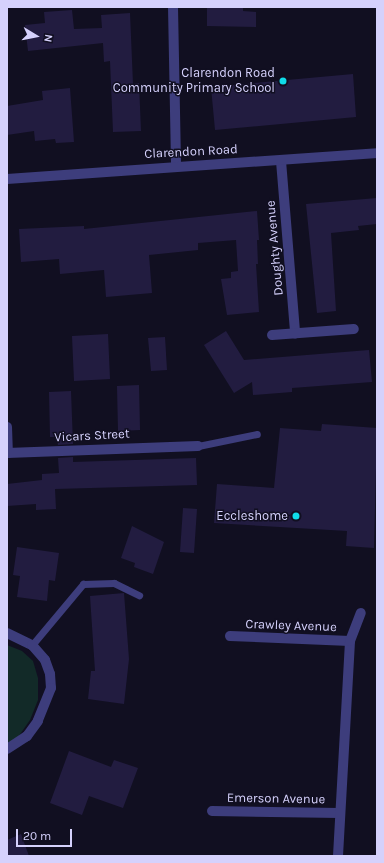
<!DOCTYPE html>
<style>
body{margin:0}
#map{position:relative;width:384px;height:863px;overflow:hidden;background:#110f21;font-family:Karla,sans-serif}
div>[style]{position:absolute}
.green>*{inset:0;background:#122a28}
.building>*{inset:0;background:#221c40}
.service>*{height:7px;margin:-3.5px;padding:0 3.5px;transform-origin:3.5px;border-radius:3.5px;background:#3d3d7c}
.minor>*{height:10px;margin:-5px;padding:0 5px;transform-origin:5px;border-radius:5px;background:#3d3d7c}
.dots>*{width:11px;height:11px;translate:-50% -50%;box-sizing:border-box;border:2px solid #110f21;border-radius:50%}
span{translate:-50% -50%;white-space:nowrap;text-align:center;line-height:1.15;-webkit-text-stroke:3px #110f21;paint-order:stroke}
.poi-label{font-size:13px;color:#d5d1fc}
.right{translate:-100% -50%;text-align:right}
.street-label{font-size:13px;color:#d5d1fc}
.frame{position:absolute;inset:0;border:8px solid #d5d1fc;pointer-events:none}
.north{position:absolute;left:16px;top:16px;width:40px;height:40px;-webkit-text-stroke:3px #110f21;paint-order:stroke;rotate:100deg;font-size:11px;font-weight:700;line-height:16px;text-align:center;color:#d5d1fc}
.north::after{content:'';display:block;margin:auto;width:14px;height:18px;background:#d5d1fc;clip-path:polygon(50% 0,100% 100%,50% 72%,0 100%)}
.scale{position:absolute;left:16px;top:829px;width:56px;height:18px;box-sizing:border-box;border:2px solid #d5d1fc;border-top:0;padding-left:5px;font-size:12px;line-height:14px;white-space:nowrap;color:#d5d1fc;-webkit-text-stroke:3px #110f21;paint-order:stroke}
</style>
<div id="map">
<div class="green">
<i style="clip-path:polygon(7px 645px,22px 651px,33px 661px,38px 678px,38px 700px,30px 720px,16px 740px,7px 744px)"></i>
</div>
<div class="building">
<i style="clip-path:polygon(207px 7px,243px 7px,243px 11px,256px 12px,256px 27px,207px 26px)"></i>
<i style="clip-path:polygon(72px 10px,74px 29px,102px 28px,101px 15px,130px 13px,133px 84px,139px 83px,141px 131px,113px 132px,110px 61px,104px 62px,103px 43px,28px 51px,25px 25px,45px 23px,44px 12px)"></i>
<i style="clip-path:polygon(353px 74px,356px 117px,215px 130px,211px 87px)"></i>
<i style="clip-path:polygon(70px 88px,74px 142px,56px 143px,55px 139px,35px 141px,34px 131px,7px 135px,7px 106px,43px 100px,42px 91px)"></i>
<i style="clip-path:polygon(377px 198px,377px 224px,358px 226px,359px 230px,331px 233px,336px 311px,317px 313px,306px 204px)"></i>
<i style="clip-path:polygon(257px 211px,259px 240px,257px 240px,258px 264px,256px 264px,259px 312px,227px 315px,221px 279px,231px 278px,231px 272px,238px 271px,236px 240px,198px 243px,198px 250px,149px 255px,152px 293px,106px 297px,104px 270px,60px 274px,59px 259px,21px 262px,19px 229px,84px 226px,84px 229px)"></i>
<i style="clip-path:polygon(226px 331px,244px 360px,369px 350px,372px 382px,292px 388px,292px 392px,253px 395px,252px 382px,234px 393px,204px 345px)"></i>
<i style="clip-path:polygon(108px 334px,110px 379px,74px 381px,72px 336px)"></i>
<i style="clip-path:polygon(165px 337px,167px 370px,151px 371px,148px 338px)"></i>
<i style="clip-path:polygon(139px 385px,140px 430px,118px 431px,117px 386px)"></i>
<i style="clip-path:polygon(71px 391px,73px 444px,58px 445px,57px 437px,50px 437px,49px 392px)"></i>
<i style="clip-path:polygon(322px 424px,377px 428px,374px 548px,346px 546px,347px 531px,214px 523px,217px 484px,274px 488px,280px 428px,321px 431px)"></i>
<i style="clip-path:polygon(73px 457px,73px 462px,196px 458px,197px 485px,55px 489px,56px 509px,36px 510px,36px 504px,7px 506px,7px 484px,42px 480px,42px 474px,59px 473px,58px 458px)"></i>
<i style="clip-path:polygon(183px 508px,197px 509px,194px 553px,180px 552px)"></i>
<i style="clip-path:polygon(132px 526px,164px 542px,153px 574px,134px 567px,135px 563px,121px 558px)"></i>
<i style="clip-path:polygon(17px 547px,59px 553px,55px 581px,49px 580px,47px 601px,17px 597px,20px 576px,13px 575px)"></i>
<i style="clip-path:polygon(124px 593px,129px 659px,124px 704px,88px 699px,91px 671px,95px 671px,90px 596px)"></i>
<i style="clip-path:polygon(69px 751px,111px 767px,114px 760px,138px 768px,123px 808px,89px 796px,82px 815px,50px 803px)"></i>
<i style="clip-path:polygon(21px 834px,29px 856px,7px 856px,7px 840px)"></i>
</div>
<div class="service">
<i style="left:198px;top:446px;width:60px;rotate:-11.5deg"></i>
<i style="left:32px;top:645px;width:80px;rotate:-50.1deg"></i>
<i style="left:83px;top:584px;width:31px;rotate:-2deg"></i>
<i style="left:114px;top:583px;width:28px;rotate:26deg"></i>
</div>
<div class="minor">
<i style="left:173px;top:7px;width:158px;rotate:88.9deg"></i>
<i style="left:281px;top:161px;width:173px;rotate:85.3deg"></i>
<i style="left:7px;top:179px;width:371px;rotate:-4deg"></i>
<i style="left:272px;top:335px;width:82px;rotate:-4.2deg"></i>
<i style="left:7px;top:427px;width:26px;rotate:88deg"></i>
<i style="left:7px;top:453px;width:191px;rotate:-2.1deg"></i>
<i style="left:7px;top:633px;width:28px;rotate:26deg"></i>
<i style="left:32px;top:645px;width:20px;rotate:49deg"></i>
<i style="left:45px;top:660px;width:15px;rotate:70deg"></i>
<i style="left:50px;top:674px;width:14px;rotate:86deg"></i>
<i style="left:51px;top:688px;width:35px;rotate:112deg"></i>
<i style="left:38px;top:721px;width:19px;rotate:126deg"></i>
<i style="left:27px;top:736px;width:24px;rotate:147deg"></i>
<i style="left:230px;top:636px;width:120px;rotate:2.4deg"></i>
<i style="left:212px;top:811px;width:128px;rotate:0.9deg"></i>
<i style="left:338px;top:856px;width:215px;rotate:-86.8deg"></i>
<i style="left:350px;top:641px;width:30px;rotate:-69deg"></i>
</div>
<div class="dots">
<i style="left:283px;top:81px;background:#10dce9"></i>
<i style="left:296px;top:516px;background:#10dce9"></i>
</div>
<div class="poi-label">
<span class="right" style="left:275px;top:81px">Clarendon Road<br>Community Primary School</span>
<span class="right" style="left:288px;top:516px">Eccleshome</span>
</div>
<div class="street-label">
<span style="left:191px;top:152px;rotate:-3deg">Clarendon Road</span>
<span style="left:275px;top:248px;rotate:-95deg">Doughty Avenue</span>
<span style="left:92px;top:436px;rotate:-3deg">Vicars Street</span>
<span style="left:291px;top:626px;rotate:2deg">Crawley Avenue</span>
<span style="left:276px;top:799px;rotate:1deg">Emerson Avenue</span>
</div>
<div class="frame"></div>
<div class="north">N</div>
<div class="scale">20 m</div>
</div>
